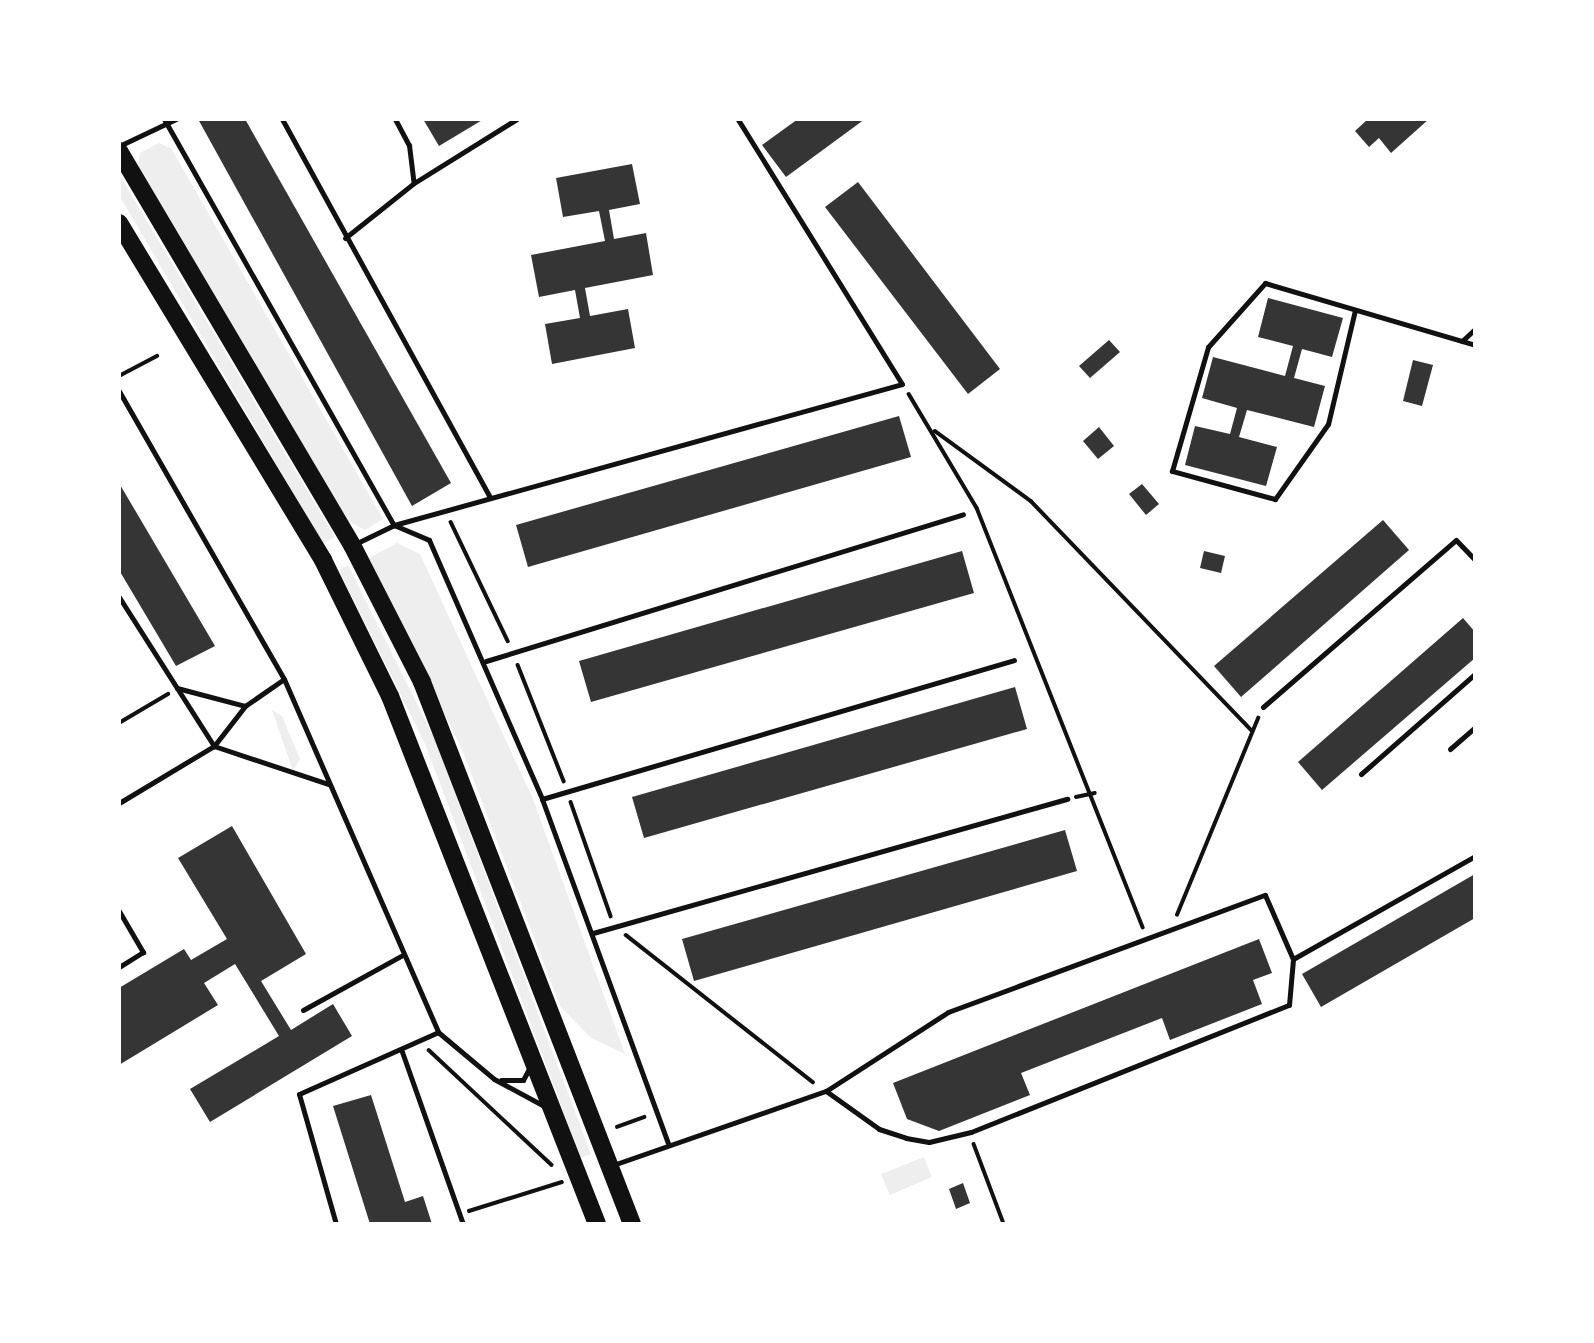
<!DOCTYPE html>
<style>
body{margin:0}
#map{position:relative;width:1594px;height:1343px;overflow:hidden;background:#fff;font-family:Raleway,sans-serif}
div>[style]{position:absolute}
.green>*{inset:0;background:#eee}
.building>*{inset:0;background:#353535}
.path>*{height:3.5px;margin:-1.75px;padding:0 1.75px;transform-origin:1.75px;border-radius:1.75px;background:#111}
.service>*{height:5px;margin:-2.5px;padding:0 2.5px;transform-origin:2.5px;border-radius:2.5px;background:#111}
.primary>*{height:18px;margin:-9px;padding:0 9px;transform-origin:9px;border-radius:9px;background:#111}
span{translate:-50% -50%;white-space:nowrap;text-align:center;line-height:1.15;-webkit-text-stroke:7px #fff;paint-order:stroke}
.frame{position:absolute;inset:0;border:121px solid #fff;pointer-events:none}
</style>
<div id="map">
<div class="green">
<i style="clip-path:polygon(159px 143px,171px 148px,383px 519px,365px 530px,346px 520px,138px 168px,140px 153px)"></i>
<i style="clip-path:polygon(119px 174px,335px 537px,323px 544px,119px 195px)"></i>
<i style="clip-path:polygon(397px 543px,420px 554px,533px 799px,625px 1054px,591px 1038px,560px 1006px,463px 752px,369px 558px)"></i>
<i style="clip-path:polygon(348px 565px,435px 740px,591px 1154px,581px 1158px,425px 744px,339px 570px)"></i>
<i style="clip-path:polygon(272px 710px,282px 716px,300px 759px,293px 771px)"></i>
<i style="clip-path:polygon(924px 1157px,932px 1177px,890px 1195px,881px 1174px)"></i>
</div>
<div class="building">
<i style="clip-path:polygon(198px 119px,245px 119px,451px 483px,412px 506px)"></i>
<i style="clip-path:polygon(423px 119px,484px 119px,439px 146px)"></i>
<i style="clip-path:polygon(798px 119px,865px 119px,786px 177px,762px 145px)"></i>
<i style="clip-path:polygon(1368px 119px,1429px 119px,1391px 153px,1379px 138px,1369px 147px,1355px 131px)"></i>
<i style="clip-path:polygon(632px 164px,640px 204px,609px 210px,614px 239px,646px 233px,653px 275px,585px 288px,590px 316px,628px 309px,635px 348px,552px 364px,545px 324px,580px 318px,575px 290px,539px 297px,531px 255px,605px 241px,599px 211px,563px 217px,556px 178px)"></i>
<i style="clip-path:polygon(858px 182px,1000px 369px,968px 394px,825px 207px)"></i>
<i style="clip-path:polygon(1268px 298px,1343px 318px,1332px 357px,1302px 349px,1294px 378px,1325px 386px,1314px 427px,1247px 410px,1239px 437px,1277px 447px,1266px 486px,1185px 465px,1195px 426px,1230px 434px,1237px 408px,1202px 398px,1213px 357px,1285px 376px,1293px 346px,1258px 337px)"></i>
<i style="clip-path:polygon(1109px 340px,1120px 352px,1090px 378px,1079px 366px)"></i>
<i style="clip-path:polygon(1413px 360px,1433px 365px,1422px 406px,1403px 401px)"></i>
<i style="clip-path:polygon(899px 416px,911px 457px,528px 567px,516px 525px)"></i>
<i style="clip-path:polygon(1099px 427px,1114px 446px,1098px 459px,1083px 441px)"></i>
<i style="clip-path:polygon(119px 483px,215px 646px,176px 666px,119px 570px)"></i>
<i style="clip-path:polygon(1142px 484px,1159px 504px,1146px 515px,1129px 494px)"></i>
<i style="clip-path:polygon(1383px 520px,1409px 550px,1241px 697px,1214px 666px)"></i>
<i style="clip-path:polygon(962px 551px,974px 593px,591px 702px,579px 661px)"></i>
<i style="clip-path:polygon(1204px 551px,1225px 556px,1221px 573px,1200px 568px)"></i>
<i style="clip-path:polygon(1463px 618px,1475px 632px,1475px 658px,1322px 790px,1298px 762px)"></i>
<i style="clip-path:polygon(1015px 687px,1027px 729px,644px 838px,632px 797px)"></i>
<i style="clip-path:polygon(232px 826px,306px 954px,261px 981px,291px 1030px,333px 1004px,352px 1036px,210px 1122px,190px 1089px,279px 1036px,235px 964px,204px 983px,218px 1005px,119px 1065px,119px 988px,184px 949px,191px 960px,227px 939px,178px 858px)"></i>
<i style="clip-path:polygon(1065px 830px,1077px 871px,694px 981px,682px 939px)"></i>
<i style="clip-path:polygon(1475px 874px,1475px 918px,1321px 1007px,1302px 974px)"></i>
<i style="clip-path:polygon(1259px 939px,1272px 973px,1253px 980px,1262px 1004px,1170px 1040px,1162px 1018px,1021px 1073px,1030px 1095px,939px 1131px,907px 1119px,893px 1083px)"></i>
<i style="clip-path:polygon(371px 1095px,405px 1202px,423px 1196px,432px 1224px,370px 1224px,333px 1106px)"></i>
<i style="clip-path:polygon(963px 1183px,970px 1203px,956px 1209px,949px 1189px)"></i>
</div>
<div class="path">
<i style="left:119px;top:376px;width:43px;rotate:-27.8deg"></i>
<i style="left:909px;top:394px;width:133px;rotate:59.2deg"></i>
<i style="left:977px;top:508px;width:451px;rotate:68.4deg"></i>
<i style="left:935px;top:431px;width:119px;rotate:36.1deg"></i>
<i style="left:1031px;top:501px;width:319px;rotate:46.1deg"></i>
<i style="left:451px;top:522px;width:132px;rotate:64.4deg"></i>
<i style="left:518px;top:665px;width:125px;rotate:68.4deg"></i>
<i style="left:119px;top:723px;width:57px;rotate:-30.6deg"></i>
<i style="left:1076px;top:797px;width:19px;rotate:-12deg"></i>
<i style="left:571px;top:802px;width:121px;rotate:70.7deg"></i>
<i style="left:1177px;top:915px;width:213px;rotate:-67.6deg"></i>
<i style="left:626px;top:935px;width:238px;rotate:38.2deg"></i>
<i style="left:429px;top:1050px;width:168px;rotate:43.1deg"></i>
<i style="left:617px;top:1127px;width:29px;rotate:-20deg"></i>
<i style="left:974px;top:1144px;width:85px;rotate:69.4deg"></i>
<i style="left:469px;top:1211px;width:97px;rotate:-17.3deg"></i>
</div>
<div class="service">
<i style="left:164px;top:119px;width:467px;rotate:60.5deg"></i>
<i style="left:394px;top:525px;width:38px;rotate:23deg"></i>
<i style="left:429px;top:540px;width:283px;rotate:66.4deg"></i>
<i style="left:542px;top:799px;width:366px;rotate:69.9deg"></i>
<i style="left:282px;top:119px;width:432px;rotate:61.2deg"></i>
<i style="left:395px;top:119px;width:30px;rotate:62deg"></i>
<i style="left:409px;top:145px;width:38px;rotate:83deg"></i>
<i style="left:119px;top:146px;width:63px;rotate:-25.3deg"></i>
<i style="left:345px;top:238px;width:88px;rotate:-38.6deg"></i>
<i style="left:414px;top:183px;width:121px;rotate:-31.9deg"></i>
<i style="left:1355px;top:310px;width:117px;rotate:103.3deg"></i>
<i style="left:1328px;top:424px;width:92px;rotate:125.2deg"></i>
<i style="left:1275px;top:499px;width:107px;rotate:-164.8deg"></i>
<i style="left:1172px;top:471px;width:129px;rotate:-73.8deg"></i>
<i style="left:1208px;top:347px;width:86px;rotate:-48.3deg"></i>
<i style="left:1265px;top:283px;width:219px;rotate:16.4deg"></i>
<i style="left:1462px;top:341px;width:18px;rotate:-43deg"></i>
<i style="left:119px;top:391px;width:332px;rotate:60.2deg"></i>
<i style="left:284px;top:679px;width:385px;rotate:66.4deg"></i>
<i style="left:438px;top:1032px;width:73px;rotate:40deg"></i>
<i style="left:494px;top:1079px;width:59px;rotate:28.3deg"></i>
<i style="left:355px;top:544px;width:43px;rotate:-26deg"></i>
<i style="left:394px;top:525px;width:527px;rotate:-15.51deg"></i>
<i style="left:902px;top:384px;width:312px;rotate:-121.8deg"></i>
<i style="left:119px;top:597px;width:177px;rotate:57.5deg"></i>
<i style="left:214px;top:746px;width:120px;rotate:18.4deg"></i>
<i style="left:486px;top:661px;width:499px;rotate:-17.1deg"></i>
<i style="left:177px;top:688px;width:70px;rotate:14.8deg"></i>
<i style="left:1263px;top:707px;width:255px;rotate:-40.9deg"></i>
<i style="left:1456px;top:540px;width:28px;rotate:46deg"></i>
<i style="left:1450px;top:749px;width:33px;rotate:-41deg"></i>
<i style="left:1361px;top:774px;width:152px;rotate:-41.3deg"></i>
<i style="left:542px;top:799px;width:492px;rotate:-16.4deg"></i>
<i style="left:119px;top:803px;width:111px;rotate:-31deg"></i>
<i style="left:214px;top:746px;width:51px;rotate:-52.2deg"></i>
<i style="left:245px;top:706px;width:47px;rotate:-34.7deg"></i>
<i style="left:119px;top:911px;width:48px;rotate:59.7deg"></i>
<i style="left:143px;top:952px;width:28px;rotate:148deg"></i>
<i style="left:593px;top:933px;width:493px;rotate:-15.8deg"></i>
<i style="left:303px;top:1010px;width:112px;rotate:-28.9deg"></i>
<i style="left:401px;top:1049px;width:186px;rotate:70.5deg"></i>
<i style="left:501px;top:1080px;width:22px"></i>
<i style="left:523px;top:1080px;width:15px;rotate:-62deg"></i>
<i style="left:826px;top:1091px;width:65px;rotate:35.6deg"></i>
<i style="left:879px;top:1129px;width:28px;rotate:18deg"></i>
<i style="left:906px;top:1138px;width:23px;rotate:10deg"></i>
<i style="left:929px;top:1142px;width:43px;rotate:-13.4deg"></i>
<i style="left:971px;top:1132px;width:342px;rotate:-21.8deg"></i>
<i style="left:1289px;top:1005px;width:46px;rotate:-85deg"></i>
<i style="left:613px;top:1165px;width:225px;rotate:-19.2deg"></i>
<i style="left:826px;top:1091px;width:145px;rotate:-32.9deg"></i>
<i style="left:948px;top:1012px;width:338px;rotate:-20.3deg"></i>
<i style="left:1265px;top:895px;width:70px;rotate:66.4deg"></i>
<i style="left:1293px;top:959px;width:209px;rotate:-29.5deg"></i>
<i style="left:336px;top:1224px;width:135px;rotate:-105.9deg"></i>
<i style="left:299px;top:1094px;width:152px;rotate:-24deg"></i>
</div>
<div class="primary">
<i style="left:119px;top:151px;width:458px;rotate:59.4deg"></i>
<i style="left:352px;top:545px;width:154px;rotate:62.9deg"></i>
<i style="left:422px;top:682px;width:581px;rotate:68.82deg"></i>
<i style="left:119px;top:223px;width:394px;rotate:58.8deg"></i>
<i style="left:323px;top:560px;width:152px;rotate:63.8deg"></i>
<i style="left:390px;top:696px;width:567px;rotate:68.59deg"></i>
</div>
<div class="frame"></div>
</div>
